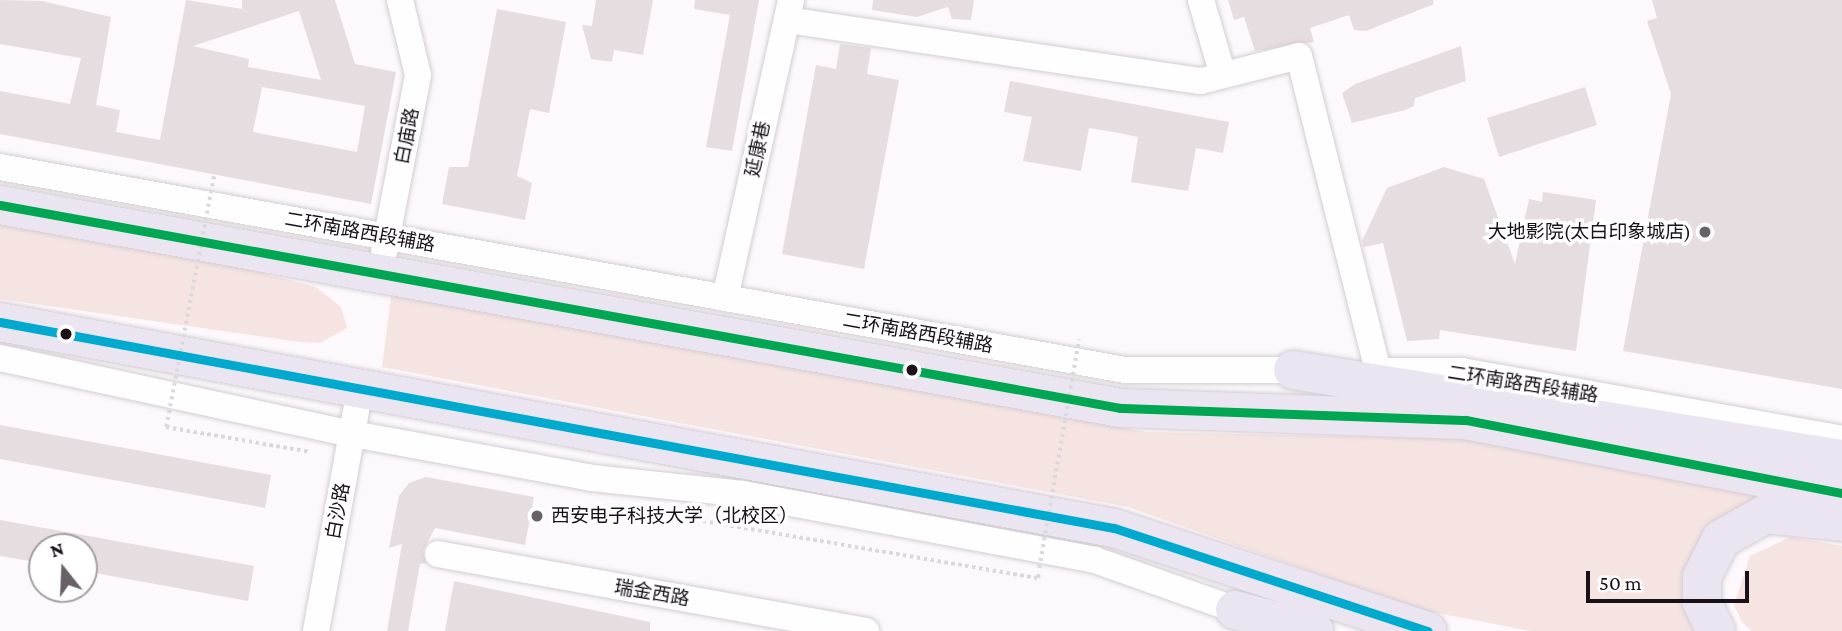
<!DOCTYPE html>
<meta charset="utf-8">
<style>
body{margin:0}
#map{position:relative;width:1842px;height:631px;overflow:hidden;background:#fcf8fb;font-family:"Crimson Pro","Noto Sans SC",serif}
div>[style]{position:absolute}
.green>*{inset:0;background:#f6e4e2}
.building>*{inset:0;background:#e6dde0}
.path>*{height:3.5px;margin-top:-1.75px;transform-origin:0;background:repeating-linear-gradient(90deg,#dad9da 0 3.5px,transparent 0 7px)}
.roads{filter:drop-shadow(0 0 2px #d4cdd2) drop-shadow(0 0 2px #d4cdd2)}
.minor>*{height:26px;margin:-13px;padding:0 13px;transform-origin:13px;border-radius:13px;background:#fffefe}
.highway>*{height:38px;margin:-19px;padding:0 19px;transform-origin:19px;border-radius:19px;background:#eae5f1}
.path-bridge>*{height:3.5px;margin-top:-1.75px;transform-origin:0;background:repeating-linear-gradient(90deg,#dad9da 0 3.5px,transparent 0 7px)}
.bus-1>*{height:9px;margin:-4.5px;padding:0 4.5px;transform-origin:4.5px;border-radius:4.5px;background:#00a9ce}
.bus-2>*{height:9px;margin:-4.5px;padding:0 4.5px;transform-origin:4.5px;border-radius:4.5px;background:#00a651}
.dots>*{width:19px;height:19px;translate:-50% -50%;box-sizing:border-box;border:4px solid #fff;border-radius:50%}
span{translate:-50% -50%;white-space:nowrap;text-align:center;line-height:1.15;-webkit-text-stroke:7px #fff;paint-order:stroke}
.street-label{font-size:19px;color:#191018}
.poi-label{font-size:19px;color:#191018}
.right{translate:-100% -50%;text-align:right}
.left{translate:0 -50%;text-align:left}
.north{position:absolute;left:28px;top:533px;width:70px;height:70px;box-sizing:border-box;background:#fff;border:2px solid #a39fa3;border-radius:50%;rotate:342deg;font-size:19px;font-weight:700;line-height:28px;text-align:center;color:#191018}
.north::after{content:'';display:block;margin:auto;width:24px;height:32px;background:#686167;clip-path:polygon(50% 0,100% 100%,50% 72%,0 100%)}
.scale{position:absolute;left:1586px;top:571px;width:163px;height:32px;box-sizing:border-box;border:4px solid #191018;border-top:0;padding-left:9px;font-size:21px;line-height:24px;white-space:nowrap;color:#191018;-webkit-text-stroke:5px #fff;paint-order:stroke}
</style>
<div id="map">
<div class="green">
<i style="clip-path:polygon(0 218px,171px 249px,316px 287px,341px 307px,347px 328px,320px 343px,300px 342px,0 299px)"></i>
<i style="clip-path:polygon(392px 289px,1146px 432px,1468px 439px,1761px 497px,1708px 532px,1692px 553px,1689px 583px,1704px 631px,1530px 631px,1417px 609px,1128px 507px,382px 367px)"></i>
<i style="clip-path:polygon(1791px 537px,1842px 546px,1842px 631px,1752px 631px,1742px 622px,1734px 605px,1750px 556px)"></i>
</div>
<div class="building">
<i style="clip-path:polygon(evenodd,0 0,42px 1px,111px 17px,96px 105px,120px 110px,116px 132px,160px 140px,186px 0,242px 9px,242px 0,335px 0,355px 64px,396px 72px,371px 204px,0 134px,0 91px,70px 104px,81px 58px,0 44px,0 0,299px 11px,321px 80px,248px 67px,249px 59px,193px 46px,299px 11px,0 0,262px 87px,365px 106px,357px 152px,253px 132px,262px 87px)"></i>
<i style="clip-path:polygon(596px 0,653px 0,643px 55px,614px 50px,612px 62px,591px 59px,582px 25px,592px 26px)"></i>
<i style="clip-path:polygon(695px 0,759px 0,732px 151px,706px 147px,730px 15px,694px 9px)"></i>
<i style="clip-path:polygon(873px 0,974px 0,971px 20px,952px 19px,948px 7px,917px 17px,872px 10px)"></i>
<i style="clip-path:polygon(1228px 0,1433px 0,1434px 4px,1366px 31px,1354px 30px,1349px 15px,1310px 28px,1314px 42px,1255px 51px,1244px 17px,1234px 20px)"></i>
<i style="clip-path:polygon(1652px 0,1842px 0,1842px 389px,1623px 351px,1671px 94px,1647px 21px,1657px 18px)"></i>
<i style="clip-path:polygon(497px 9px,566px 22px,549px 113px,530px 109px,517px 176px,532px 183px,525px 220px,442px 204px,449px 167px,468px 167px)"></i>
<i style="clip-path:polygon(840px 44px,871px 48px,867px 74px,899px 80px,864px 269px,782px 254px,816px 65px,836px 69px)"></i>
<i style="clip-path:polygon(1461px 46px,1466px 81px,1415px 98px,1414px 106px,1405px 110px,1352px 123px,1342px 93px,1355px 84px)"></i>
<i style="clip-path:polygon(1010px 81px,1229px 122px,1223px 153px,1196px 148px,1188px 191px,1131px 182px,1138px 137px,1119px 133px,1089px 128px,1081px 171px,1023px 161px,1032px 117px,1004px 112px)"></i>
<i style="clip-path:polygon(1585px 87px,1597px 125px,1499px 157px,1487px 118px)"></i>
<i style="clip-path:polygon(1444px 167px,1484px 179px,1515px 264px,1529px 199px,1542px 202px,1543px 192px,1596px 200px,1576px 351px,1440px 330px,1439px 339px,1407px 341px,1383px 243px,1363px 247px,1362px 241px,1387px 188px)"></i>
<i style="clip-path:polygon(0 425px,271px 475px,265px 508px,0 459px)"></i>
<i style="clip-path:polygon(426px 477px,534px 497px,525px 545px,435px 528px,423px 551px,426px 563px,420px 564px,408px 631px,387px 631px,402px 544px,389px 548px,399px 496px,409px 483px)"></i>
<i style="clip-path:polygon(0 520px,254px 566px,248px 601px,84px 571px,84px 547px,42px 547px,42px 563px,0 556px)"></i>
<i style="clip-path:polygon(454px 581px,650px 622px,650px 631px,445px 631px)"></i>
</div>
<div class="path">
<i style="left:166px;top:427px;width:147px;rotate:9.8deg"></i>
<i style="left:627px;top:508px;width:417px;rotate:9.7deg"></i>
<i style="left:1038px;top:578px;width:6px;rotate:-81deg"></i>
</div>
<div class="roads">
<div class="minor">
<i style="left:1201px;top:0;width:78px;rotate:73.7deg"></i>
<i style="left:787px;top:20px;width:418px;rotate:8.4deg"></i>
<i style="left:1201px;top:81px;width:101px;rotate:-14.3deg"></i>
<i style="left:1299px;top:56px;width:325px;rotate:75.9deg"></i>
<i style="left:0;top:167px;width:1143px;rotate:10.23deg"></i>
<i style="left:1125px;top:370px;width:186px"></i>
<i style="left:384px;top:252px;width:180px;rotate:-79.1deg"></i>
<i style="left:418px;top:75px;width:77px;rotate:-103.5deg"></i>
<i style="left:725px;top:298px;width:305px;rotate:-77.5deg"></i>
<i style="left:0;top:358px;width:361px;rotate:12.2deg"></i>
<i style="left:353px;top:434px;width:243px;rotate:10.4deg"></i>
<i style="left:592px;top:478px;width:152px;rotate:6deg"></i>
<i style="left:743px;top:494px;width:358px;rotate:10.6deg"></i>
<i style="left:1095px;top:560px;width:164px;rotate:19.5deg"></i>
<i style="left:1381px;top:371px;width:81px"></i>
<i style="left:1462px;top:371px;width:386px;rotate:10.1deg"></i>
<i style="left:438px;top:554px;width:435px;rotate:10.2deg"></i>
<i style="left:316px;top:631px;width:245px;rotate:-79.7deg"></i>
</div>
<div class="highway">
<i style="left:0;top:205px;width:1138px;rotate:10.27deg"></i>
<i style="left:1120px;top:408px;width:346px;rotate:2deg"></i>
<i style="left:1466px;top:420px;width:383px;rotate:11deg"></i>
<i style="left:0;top:322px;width:1133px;rotate:10.48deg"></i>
<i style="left:1114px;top:528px;width:330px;rotate:18.2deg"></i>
<i style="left:1293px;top:370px;width:556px;rotate:9.21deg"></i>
<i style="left:1235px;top:610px;width:82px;rotate:14.9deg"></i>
<i style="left:1716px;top:631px;width:32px;rotate:-116deg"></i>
<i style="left:1702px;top:602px;width:25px;rotate:-90deg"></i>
<i style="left:1702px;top:577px;width:42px;rotate:-63.4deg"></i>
<i style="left:1721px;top:539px;width:51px;rotate:-29.1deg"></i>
<i style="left:1766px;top:514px;width:76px;rotate:6deg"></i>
</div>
</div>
<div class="path-bridge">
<i style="left:166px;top:427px;width:257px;rotate:-79.2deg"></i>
<i style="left:1039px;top:568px;width:232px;rotate:-80.1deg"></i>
</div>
<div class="bus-1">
<i style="left:0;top:322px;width:1133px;rotate:10.48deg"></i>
<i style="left:1114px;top:528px;width:330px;rotate:18.2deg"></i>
</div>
<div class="bus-2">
<i style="left:0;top:205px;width:1138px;rotate:10.27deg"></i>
<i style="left:1120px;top:408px;width:346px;rotate:2deg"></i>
<i style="left:1466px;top:420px;width:383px;rotate:11deg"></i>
</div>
<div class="dots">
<i style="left:1705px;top:232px;background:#686167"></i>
<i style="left:66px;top:334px;background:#191018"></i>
<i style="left:912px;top:370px;background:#191018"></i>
<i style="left:537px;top:516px;background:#686167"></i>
</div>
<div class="street-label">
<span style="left:407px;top:136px;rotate:-79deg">白庙路</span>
<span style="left:758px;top:149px;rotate:-78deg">延康巷</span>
<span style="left:360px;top:232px;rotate:10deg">二环南路西段辅路</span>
<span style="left:918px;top:333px;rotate:10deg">二环南路西段辅路</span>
<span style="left:1523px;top:384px;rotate:9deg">二环南路西段辅路</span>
<span style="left:338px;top:511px;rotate:-80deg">白沙路</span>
<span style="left:652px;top:593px;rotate:10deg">瑞金西路</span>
</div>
<div class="poi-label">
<span class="right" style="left:1691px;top:232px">大地影院(太白印象城店)</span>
<span class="left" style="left:551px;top:516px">西安电子科技大学（北校区）</span>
</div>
<div class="north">N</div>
<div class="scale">50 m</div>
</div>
